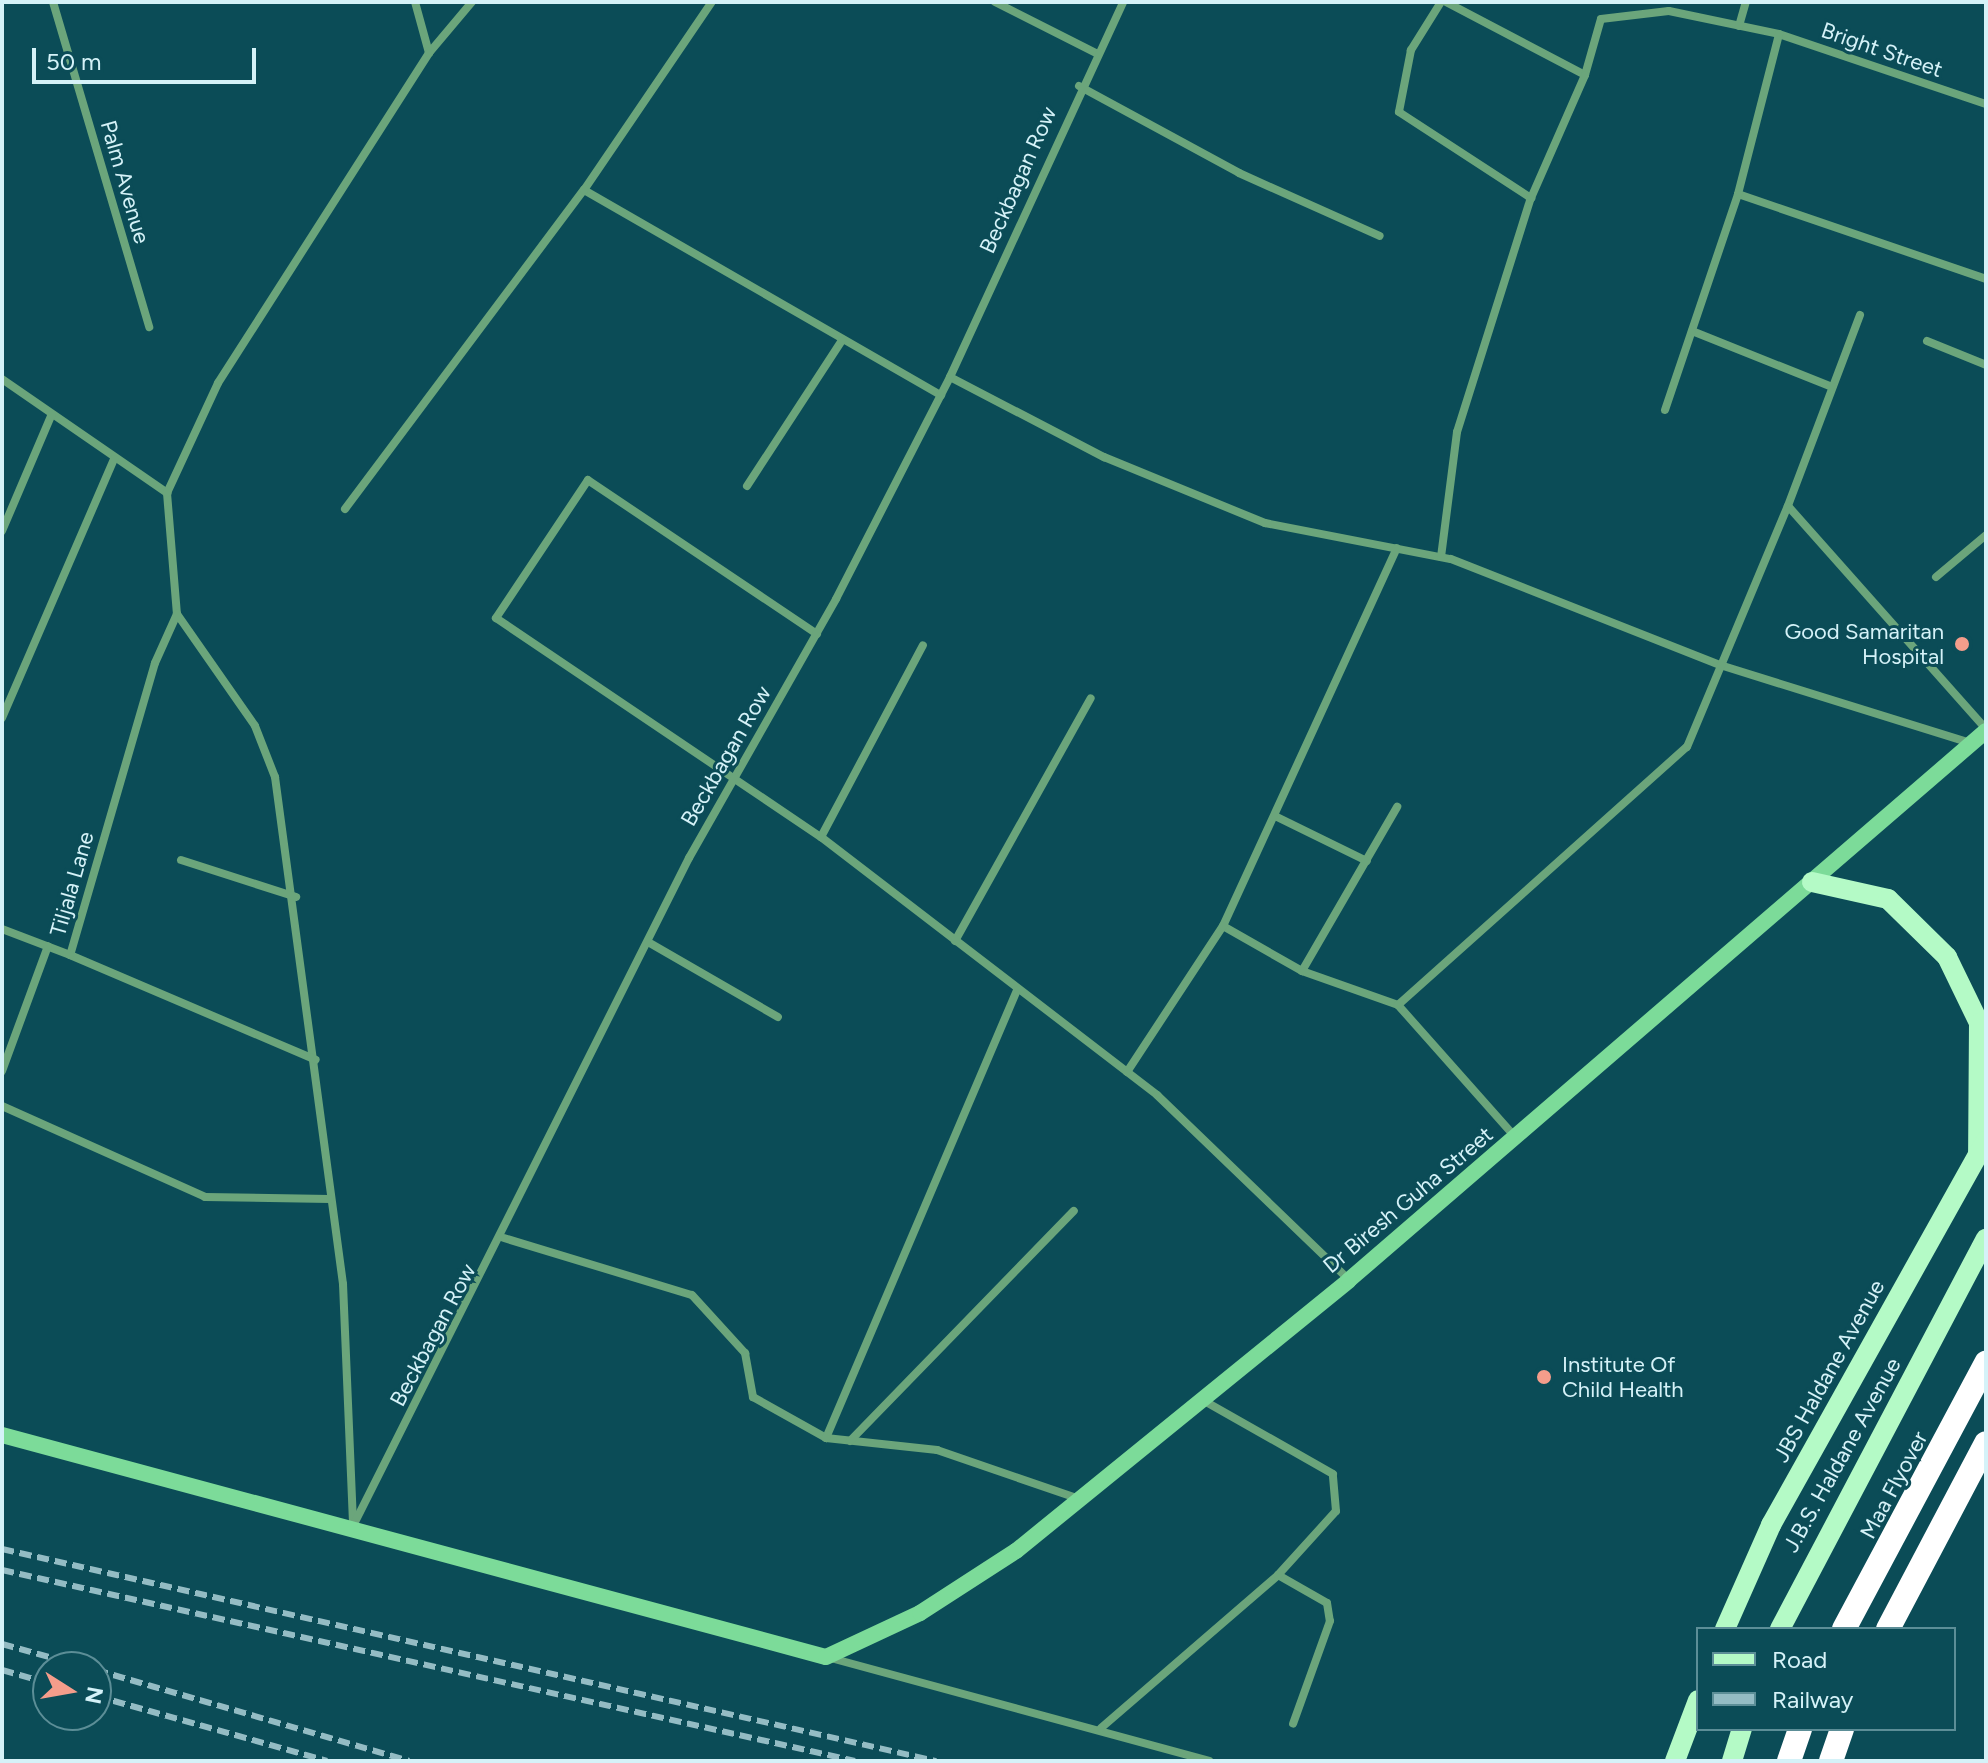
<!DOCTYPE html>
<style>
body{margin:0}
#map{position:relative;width:1988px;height:1763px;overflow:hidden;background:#0b4c57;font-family:Figtree,sans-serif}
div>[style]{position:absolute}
.street>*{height:8px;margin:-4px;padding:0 4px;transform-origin:4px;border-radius:4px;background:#6ba57b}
.secondary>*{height:16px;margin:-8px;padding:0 8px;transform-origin:8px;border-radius:8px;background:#7cdb99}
.primary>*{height:20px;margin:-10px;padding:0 10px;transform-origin:10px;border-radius:10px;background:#b4fac6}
.highway>*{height:24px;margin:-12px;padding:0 12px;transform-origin:12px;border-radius:12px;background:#fff}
.rail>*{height:6px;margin-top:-3px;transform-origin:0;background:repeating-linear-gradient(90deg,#94bcc4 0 12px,transparent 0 18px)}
.dots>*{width:22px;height:22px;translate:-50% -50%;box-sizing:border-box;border:4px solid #0b4c57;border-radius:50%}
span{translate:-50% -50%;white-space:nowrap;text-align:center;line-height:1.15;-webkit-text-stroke:6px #0b4c57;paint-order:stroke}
.street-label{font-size:22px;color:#d5f2f8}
.poi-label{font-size:22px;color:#d5f2f8}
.right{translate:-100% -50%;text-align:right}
.left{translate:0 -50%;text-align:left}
.frame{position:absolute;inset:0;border:4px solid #d5f2f8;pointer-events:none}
.legend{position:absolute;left:1696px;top:1627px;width:260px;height:104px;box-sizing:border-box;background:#0b4c57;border:2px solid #5c8e97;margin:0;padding:10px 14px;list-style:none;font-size:24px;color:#d5f2f8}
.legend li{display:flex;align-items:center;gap:16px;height:40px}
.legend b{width:40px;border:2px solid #5c8e97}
.north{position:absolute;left:32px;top:1651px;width:80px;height:80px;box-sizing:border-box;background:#0b4c57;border:2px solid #5c8e97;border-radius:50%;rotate:101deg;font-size:22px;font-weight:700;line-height:32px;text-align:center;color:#d5f2f8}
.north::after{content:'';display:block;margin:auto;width:28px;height:36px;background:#f49d8b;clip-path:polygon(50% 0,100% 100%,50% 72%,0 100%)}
.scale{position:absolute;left:32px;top:48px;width:224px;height:36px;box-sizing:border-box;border:4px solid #d5f2f8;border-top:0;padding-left:10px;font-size:24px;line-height:28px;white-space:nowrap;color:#d5f2f8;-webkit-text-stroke:6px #0b4c57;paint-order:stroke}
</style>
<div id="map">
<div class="street">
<i style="left:53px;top:2px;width:339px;rotate:73.5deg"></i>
<i style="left:415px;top:2px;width:53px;rotate:74.6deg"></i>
<i style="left:995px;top:2px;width:113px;rotate:26.8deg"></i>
<i style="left:1441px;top:2px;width:57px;rotate:122deg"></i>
<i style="left:1411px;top:50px;width:63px;rotate:101deg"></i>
<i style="left:1399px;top:112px;width:158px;rotate:33.1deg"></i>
<i style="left:1446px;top:2px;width:157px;rotate:27.7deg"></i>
<i style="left:1585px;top:75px;width:58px;rotate:-74.1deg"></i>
<i style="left:1601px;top:19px;width:68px;rotate:-6.7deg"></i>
<i style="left:1669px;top:11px;width:112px;rotate:11.8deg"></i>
<i style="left:1779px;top:34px;width:219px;rotate:18.7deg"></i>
<i style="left:1739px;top:26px;width:25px;rotate:-74deg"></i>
<i style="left:1079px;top:86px;width:182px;rotate:28.5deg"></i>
<i style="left:1239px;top:173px;width:154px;rotate:24.1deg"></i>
<i style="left:584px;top:190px;width:412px;rotate:29.9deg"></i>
<i style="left:1738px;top:194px;width:262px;rotate:18.9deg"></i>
<i style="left:1860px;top:315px;width:204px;rotate:110.7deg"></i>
<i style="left:1788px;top:506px;width:298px;rotate:48.4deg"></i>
<i style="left:1692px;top:331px;width:151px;rotate:21.8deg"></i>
<i style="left:1927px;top:341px;width:64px;rotate:22.1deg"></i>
<i style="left:950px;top:377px;width:174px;rotate:27.5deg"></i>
<i style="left:1104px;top:457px;width:174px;rotate:22.3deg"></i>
<i style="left:1265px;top:523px;width:189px;rotate:11deg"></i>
<i style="left:1451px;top:559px;width:289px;rotate:21.5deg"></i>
<i style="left:1720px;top:665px;width:262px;rotate:17.3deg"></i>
<i style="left:2px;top:379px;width:201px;rotate:34.6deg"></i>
<i style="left:167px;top:493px;width:121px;rotate:85.3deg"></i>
<i style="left:177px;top:614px;width:136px;rotate:55.1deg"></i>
<i style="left:255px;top:726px;width:55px;rotate:68.6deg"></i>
<i style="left:275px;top:777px;width:512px;rotate:82.36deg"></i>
<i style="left:343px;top:1284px;width:241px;rotate:87.6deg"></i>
<i style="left:1665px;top:410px;width:228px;rotate:-71.3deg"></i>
<i style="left:1738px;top:194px;width:165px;rotate:-75.6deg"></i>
<i style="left:747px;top:486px;width:174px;rotate:-56.9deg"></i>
<i style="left:167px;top:493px;width:121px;rotate:-65.1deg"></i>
<i style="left:218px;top:383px;width:392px;rotate:-57.4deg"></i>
<i style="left:429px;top:53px;width:67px;rotate:-49.9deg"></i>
<i style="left:345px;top:509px;width:399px;rotate:-53.2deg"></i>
<i style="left:584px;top:190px;width:227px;rotate:-55.8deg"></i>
<i style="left:2px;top:531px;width:127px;rotate:-66.9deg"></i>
<i style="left:1441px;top:557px;width:126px;rotate:-82.7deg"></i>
<i style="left:1457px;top:432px;width:245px;rotate:-72.5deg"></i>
<i style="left:1531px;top:198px;width:134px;rotate:-66.3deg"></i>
<i style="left:1936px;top:577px;width:65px;rotate:-40deg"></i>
<i style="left:177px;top:614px;width:54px;rotate:114.2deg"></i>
<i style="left:155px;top:663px;width:304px;rotate:106.2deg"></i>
<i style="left:70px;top:955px;width:267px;rotate:23.1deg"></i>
<i style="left:817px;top:634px;width:276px;rotate:-146.1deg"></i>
<i style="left:588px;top:480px;width:166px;rotate:123.7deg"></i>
<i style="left:496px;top:618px;width:392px;rotate:34deg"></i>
<i style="left:821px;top:837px;width:424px;rotate:37.5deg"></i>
<i style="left:1157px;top:1095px;width:267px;rotate:43.9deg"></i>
<i style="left:2px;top:718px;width:282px;rotate:-66.6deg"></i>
<i style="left:1277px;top:817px;width:100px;rotate:26.1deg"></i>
<i style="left:821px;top:837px;width:217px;rotate:-62deg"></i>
<i style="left:181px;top:860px;width:121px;rotate:17.8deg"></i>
<i style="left:1223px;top:926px;width:91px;rotate:29.7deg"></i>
<i style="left:1302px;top:971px;width:190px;rotate:-59.9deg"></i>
<i style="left:2px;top:929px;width:73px;rotate:20.9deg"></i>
<i style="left:955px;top:941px;width:278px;rotate:-60.8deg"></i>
<i style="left:648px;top:942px;width:150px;rotate:30deg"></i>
<i style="left:1302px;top:971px;width:102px;rotate:19.5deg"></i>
<i style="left:1398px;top:1005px;width:176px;rotate:48.4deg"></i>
<i style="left:1398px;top:1005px;width:387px;rotate:-41.8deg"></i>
<i style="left:1687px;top:747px;width:261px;rotate:-67.3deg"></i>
<i style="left:2px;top:1071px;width:133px;rotate:-69.8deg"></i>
<i style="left:1127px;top:1072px;width:175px;rotate:-56.7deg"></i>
<i style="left:1223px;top:926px;width:416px;rotate:-65.3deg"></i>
<i style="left:2px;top:1106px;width:222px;rotate:24.1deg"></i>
<i style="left:205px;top:1197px;width:125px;rotate:0.9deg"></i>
<i style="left:504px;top:1238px;width:196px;rotate:16.9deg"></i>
<i style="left:692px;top:1295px;width:79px;rotate:47.6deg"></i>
<i style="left:745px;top:1353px;width:45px;rotate:79.7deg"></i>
<i style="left:753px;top:1397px;width:84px;rotate:29.3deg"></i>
<i style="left:826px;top:1438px;width:112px;rotate:6.2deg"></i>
<i style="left:937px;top:1450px;width:150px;rotate:19deg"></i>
<i style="left:826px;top:1438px;width:487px;rotate:-66.9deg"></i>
<i style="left:850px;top:1441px;width:321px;rotate:-45.8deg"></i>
<i style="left:353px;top:1526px;width:748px;rotate:-63.3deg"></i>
<i style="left:689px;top:858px;width:298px;rotate:-60.4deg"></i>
<i style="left:836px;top:599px;width:250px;rotate:-62.8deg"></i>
<i style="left:950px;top:377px;width:413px;rotate:-65.2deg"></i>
<i style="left:1278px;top:1575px;width:56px;rotate:29.7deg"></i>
<i style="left:1327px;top:1603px;width:18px;rotate:81deg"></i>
<i style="left:1330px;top:1621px;width:109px;rotate:109.8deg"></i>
<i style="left:827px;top:1657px;width:396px;rotate:15.2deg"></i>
<i style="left:1101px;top:1728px;width:234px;rotate:-40.8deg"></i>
<i style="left:1278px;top:1575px;width:86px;rotate:-47.8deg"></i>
<i style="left:1336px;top:1511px;width:37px;rotate:-95deg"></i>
<i style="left:1333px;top:1474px;width:150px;rotate:-150.4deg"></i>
</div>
<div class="secondary">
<i style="left:2px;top:1435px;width:853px;rotate:15.08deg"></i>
<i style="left:826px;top:1657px;width:104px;rotate:-25.1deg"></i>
<i style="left:920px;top:1613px;width:114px;rotate:-32.9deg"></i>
<i style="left:1016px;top:1551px;width:429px;rotate:-39.1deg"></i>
<i style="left:1349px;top:1280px;width:841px;rotate:-40.76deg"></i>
</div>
<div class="primary">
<i style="left:1812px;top:882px;width:78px;rotate:12.6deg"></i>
<i style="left:1888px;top:899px;width:83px;rotate:44.5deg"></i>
<i style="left:1947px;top:957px;width:73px;rotate:64.1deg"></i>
<i style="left:1979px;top:1023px;width:129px;rotate:90.4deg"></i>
<i style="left:1725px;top:1629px;width:114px;rotate:-66.1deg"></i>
<i style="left:1771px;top:1525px;width:440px;rotate:-60.8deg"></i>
<i style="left:1780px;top:1629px;width:441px;rotate:-62.2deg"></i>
<i style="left:1675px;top:1761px;width:65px;rotate:-69.3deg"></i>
<i style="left:1732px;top:1761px;width:34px;rotate:-73deg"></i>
</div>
<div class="highway">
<i style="left:1844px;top:1629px;width:302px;rotate:-61.9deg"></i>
<i style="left:1888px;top:1629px;width:210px;rotate:-62.2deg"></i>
<i style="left:1789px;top:1761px;width:34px;rotate:-71deg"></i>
<i style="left:1831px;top:1761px;width:34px;rotate:-71deg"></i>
</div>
<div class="rail">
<i style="left:2px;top:1549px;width:958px;rotate:12.79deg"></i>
<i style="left:2px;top:1570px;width:874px;rotate:12.62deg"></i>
<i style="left:2px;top:1644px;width:86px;rotate:15.5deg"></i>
<i style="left:2px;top:1670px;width:48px;rotate:15.8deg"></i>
<i style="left:96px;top:1670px;width:326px;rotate:16.2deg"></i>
<i style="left:96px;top:1696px;width:240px;rotate:15.7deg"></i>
</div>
<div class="dots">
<i style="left:1962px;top:644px;background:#f49d8b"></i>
<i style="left:1544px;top:1377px;background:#f49d8b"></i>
</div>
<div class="street-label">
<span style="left:1882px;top:50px;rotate:19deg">Bright Street</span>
<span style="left:1018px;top:180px;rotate:-66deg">Beckbagan Row</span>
<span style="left:125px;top:182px;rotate:74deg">Palm Avenue</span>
<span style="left:726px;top:756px;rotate:-60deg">Beckbagan Row</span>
<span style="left:72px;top:884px;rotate:-74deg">Tiljala Lane</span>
<span style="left:1408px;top:1200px;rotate:-40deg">Dr Biresh Guha Street</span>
<span style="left:433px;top:1335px;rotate:-62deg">Beckbagan Row</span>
<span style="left:1829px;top:1371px;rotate:-61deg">JBS Haldane Avenue</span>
<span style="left:1842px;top:1455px;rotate:-61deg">J.B.S. Haldane Avenue</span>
<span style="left:1894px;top:1485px;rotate:-62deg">Maa Flyover</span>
</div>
<div class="poi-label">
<span class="right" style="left:1944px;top:644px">Good Samaritan<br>Hospital</span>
<span class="left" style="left:1562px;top:1377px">Institute Of<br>Child Health</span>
</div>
<div class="frame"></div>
<ul class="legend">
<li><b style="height:10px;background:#b4fac6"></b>Road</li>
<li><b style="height:10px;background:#94bcc4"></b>Railway</li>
</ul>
<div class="north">N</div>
<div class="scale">50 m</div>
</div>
